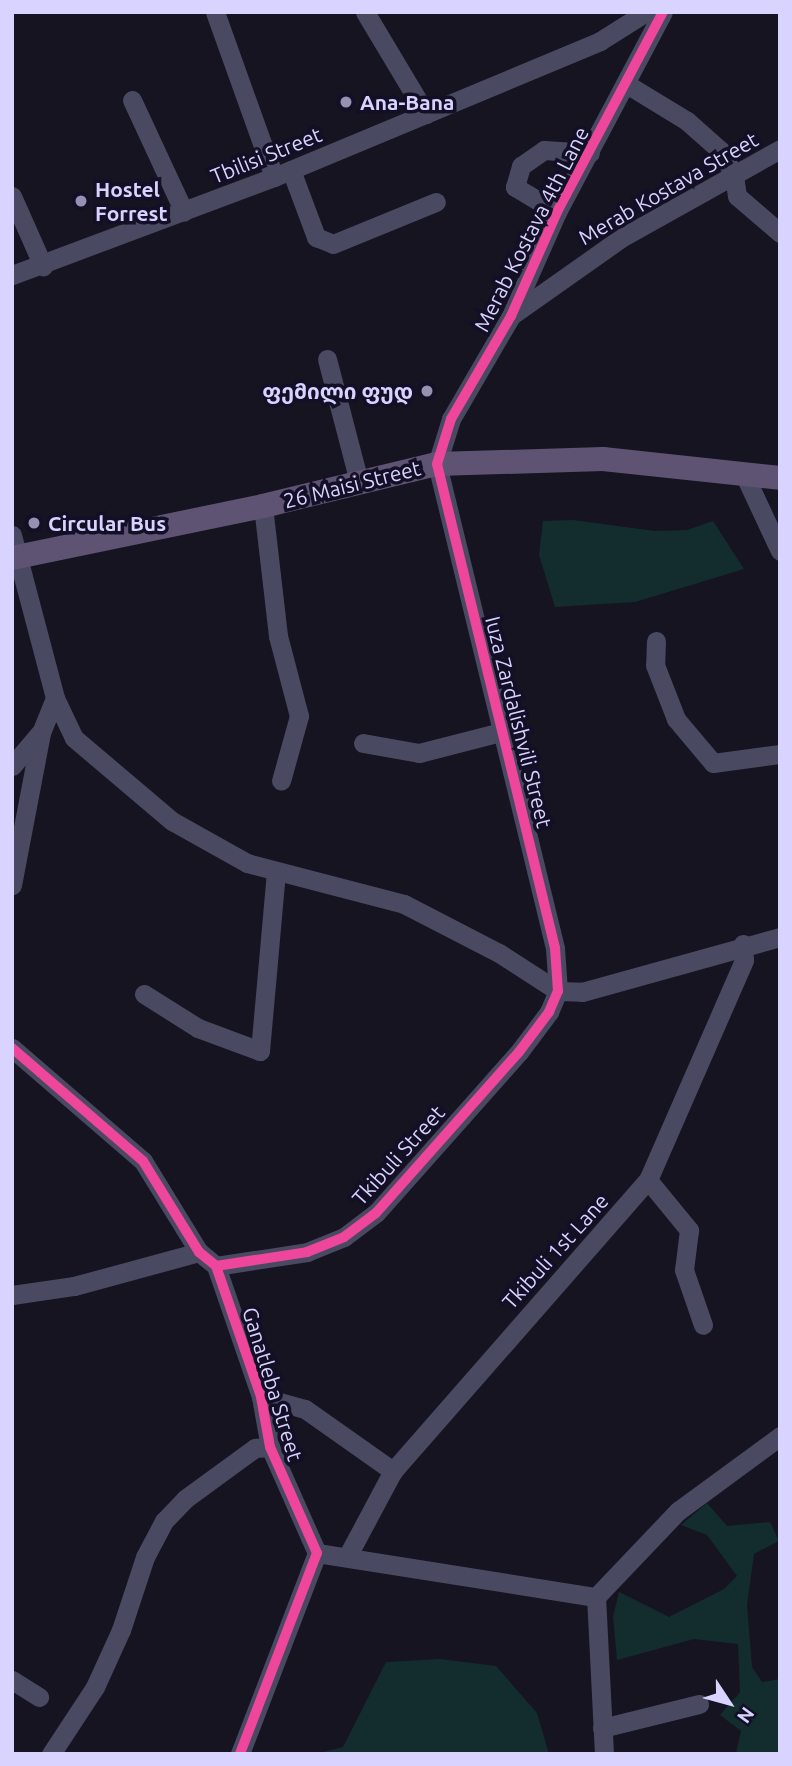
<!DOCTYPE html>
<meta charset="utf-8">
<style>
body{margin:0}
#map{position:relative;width:792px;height:1766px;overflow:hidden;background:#161421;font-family:Ubuntu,"Noto Sans Georgian",sans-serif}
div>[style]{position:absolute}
.green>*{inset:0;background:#132c2d}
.minor>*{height:19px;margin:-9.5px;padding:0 9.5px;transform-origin:9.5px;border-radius:9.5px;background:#4a4962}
.major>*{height:24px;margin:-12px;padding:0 12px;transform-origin:12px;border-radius:12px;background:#5e5373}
.cycleway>*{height:10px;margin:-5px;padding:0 5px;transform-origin:5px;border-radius:5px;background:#ed469a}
.dots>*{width:19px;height:19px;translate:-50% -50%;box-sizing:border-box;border:4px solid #130f26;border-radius:50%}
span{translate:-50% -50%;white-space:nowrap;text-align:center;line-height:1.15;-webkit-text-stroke:7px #130f26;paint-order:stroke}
.poi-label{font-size:21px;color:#d9d4ff;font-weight:700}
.left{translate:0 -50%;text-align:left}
.right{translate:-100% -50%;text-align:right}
.street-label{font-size:21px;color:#d9d4ff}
.frame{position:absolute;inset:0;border:14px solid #d9d4ff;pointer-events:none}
.north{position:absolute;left:694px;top:1668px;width:70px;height:70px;-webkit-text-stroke:5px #130f26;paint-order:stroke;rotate:126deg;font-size:19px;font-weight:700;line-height:28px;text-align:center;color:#d9d4ff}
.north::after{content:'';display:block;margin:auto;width:24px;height:32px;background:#d9d4ff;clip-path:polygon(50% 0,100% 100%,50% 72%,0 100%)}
</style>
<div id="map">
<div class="green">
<i style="clip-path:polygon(573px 520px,655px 531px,687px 530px,713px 521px,744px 569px,635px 602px,555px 607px,539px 555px,543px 521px)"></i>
<i style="clip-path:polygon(707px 1503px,727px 1526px,770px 1522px,779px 1541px,754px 1554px,747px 1605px,752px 1667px,762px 1682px,780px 1679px,780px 1754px,736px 1753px,741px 1731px,720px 1715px,740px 1692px,738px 1644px,694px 1639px,617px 1660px,613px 1617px,619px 1592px,669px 1617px,724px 1589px,737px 1576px,707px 1535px,681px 1525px)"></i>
<i style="clip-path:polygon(440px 1659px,496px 1666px,537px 1713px,549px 1754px,315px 1754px,343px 1747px,386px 1662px)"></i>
</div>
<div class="minor">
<i style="left:215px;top:12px;width:175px;rotate:70.3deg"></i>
<i style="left:365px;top:12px;width:119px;rotate:59.1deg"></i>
<i style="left:628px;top:85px;width:69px;rotate:31.4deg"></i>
<i style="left:687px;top:121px;width:45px;rotate:41.4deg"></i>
<i style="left:721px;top:151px;width:27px;rotate:62deg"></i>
<i style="left:734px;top:175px;width:21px;rotate:82deg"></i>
<i style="left:737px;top:196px;width:57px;rotate:40.7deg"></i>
<i style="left:132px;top:100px;width:123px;rotate:65.1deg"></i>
<i style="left:291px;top:170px;width:72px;rotate:69.5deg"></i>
<i style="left:316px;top:237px;width:18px;rotate:22deg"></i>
<i style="left:333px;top:244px;width:111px;rotate:-22.2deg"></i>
<i style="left:12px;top:196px;width:77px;rotate:66.1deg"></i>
<i style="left:557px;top:212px;width:49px;rotate:-149.2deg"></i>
<i style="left:515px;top:187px;width:22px;rotate:-74deg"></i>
<i style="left:521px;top:166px;width:28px;rotate:-35deg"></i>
<i style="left:544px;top:150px;width:46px;rotate:3.7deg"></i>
<i style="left:12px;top:275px;width:280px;rotate:-20.5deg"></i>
<i style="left:274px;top:177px;width:353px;rotate:-22.6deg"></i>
<i style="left:600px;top:41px;width:54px;rotate:-32.2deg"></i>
<i style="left:512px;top:315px;width:133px;rotate:-35.2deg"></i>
<i style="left:621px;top:238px;width:182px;rotate:-29.2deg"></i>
<i style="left:327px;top:359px;width:127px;rotate:75.4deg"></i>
<i style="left:743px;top:472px;width:87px;rotate:64.9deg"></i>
<i style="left:263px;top:506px;width:131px;rotate:83.4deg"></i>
<i style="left:278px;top:636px;width:83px;rotate:75.3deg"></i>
<i style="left:299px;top:716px;width:67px;rotate:105.5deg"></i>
<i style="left:12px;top:535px;width:169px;rotate:75.2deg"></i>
<i style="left:55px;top:698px;width:38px;rotate:112deg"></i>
<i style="left:41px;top:733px;width:155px;rotate:100.8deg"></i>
<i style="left:656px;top:641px;width:24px;rotate:92deg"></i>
<i style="left:655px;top:665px;width:58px;rotate:68.7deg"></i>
<i style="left:676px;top:719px;width:57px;rotate:49.9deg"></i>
<i style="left:713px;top:763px;width:68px;rotate:-7.7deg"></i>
<i style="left:55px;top:698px;width:44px;rotate:64.6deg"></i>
<i style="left:74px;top:738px;width:128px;rotate:40.3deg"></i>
<i style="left:172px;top:821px;width:86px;rotate:29.2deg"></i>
<i style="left:247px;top:863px;width:162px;rotate:14.6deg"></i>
<i style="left:404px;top:904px;width:107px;rotate:27.3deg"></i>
<i style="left:499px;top:953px;width:70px;rotate:32.8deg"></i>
<i style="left:363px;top:743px;width:57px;rotate:10.1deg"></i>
<i style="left:419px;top:753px;width:85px;rotate:-14.4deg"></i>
<i style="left:12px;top:766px;width:43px;rotate:-49.7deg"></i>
<i style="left:558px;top:991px;width:24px;rotate:2deg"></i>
<i style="left:582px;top:992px;width:205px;rotate:-15.5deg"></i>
<i style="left:144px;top:994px;width:64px;rotate:32.2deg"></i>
<i style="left:198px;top:1028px;width:66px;rotate:20.4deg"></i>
<i style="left:260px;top:1051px;width:180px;rotate:-84.9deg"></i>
<i style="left:12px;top:1048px;width:173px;rotate:40.8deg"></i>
<i style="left:143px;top:1161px;width:107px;rotate:58.4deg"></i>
<i style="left:199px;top:1252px;width:22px;rotate:39deg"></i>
<i style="left:216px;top:1266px;width:139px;rotate:71deg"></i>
<i style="left:261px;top:1397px;width:51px;rotate:79.8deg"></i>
<i style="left:270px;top:1447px;width:116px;rotate:66.1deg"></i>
<i style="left:317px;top:1553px;width:215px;rotate:111deg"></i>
<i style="left:648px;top:1180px;width:65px;rotate:50.6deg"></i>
<i style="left:689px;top:1230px;width:40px;rotate:97.1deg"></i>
<i style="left:684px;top:1270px;width:58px;rotate:70.9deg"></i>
<i style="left:216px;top:1266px;width:92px;rotate:-8.7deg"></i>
<i style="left:307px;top:1252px;width:40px;rotate:-22deg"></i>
<i style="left:344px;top:1237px;width:40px;rotate:-37deg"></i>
<i style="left:376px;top:1213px;width:215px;rotate:-48.4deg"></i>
<i style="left:519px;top:1052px;width:50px;rotate:-53.1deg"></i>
<i style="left:549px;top:1012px;width:23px;rotate:-67deg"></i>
<i style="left:558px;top:991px;width:43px;rotate:-94deg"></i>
<i style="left:555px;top:948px;width:498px;rotate:-103.7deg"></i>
<i style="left:437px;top:464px;width:47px;rotate:-72.7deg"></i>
<i style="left:451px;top:419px;width:119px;rotate:-59.8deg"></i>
<i style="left:511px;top:316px;width:114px;rotate:-66.1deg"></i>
<i style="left:557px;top:212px;width:226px;rotate:-62.1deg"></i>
<i style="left:12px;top:1295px;width:63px;rotate:-8.3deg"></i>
<i style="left:74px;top:1286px;width:130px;rotate:-15.2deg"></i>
<i style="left:261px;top:1397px;width:46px;rotate:15.3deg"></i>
<i style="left:305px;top:1409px;width:108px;rotate:35.2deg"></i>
<i style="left:317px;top:1553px;width:282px;rotate:9deg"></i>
<i style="left:347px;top:1557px;width:98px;rotate:-61.9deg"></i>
<i style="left:393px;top:1471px;width:387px;rotate:-48.8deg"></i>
<i style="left:648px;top:1180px;width:240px;rotate:-66.4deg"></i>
<i style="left:744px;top:960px;width:16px;rotate:-94deg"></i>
<i style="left:12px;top:1680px;width:32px;rotate:32deg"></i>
<i style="left:602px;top:1728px;width:100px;rotate:-13.9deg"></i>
<i style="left:51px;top:1754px;width:80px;rotate:-56.7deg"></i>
<i style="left:95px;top:1687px;width:63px;rotate:-65.5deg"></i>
<i style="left:121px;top:1630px;width:77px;rotate:-71.8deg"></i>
<i style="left:145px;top:1557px;width:41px;rotate:-62.2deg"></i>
<i style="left:164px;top:1521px;width:30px;rotate:-46deg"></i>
<i style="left:185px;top:1499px;width:87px;rotate:-36.1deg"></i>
<i style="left:255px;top:1448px;width:15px;rotate:-4deg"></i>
<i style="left:604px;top:1754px;width:157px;rotate:-92.9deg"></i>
<i style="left:596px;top:1597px;width:119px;rotate:-46.4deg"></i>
<i style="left:678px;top:1511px;width:127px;rotate:-36.3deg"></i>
</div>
<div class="major">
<i style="left:12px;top:558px;width:256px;rotate:-11.7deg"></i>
<i style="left:263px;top:506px;width:179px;rotate:-13.6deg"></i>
<i style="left:437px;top:464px;width:166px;rotate:-1.7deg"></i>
<i style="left:603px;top:459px;width:178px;rotate:6.1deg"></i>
</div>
<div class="cycleway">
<i style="left:12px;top:1048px;width:173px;rotate:40.8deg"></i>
<i style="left:143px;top:1161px;width:107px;rotate:58.4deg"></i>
<i style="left:199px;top:1252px;width:22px;rotate:39deg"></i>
<i style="left:216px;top:1266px;width:139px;rotate:71deg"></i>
<i style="left:261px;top:1397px;width:51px;rotate:79.8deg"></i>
<i style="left:270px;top:1447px;width:116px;rotate:66.1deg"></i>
<i style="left:317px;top:1553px;width:215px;rotate:111deg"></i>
<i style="left:216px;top:1266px;width:92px;rotate:-8.7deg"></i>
<i style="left:307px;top:1252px;width:40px;rotate:-22deg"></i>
<i style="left:344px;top:1237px;width:40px;rotate:-37deg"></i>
<i style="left:376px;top:1213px;width:215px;rotate:-48.4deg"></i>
<i style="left:519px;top:1052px;width:50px;rotate:-53.1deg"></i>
<i style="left:549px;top:1012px;width:23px;rotate:-67deg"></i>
<i style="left:558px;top:991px;width:43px;rotate:-94deg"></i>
<i style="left:555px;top:948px;width:498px;rotate:-103.7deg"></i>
<i style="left:437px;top:464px;width:47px;rotate:-72.7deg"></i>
<i style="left:451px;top:419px;width:119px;rotate:-59.8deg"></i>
<i style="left:511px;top:316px;width:114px;rotate:-66.1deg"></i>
<i style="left:557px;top:212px;width:226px;rotate:-62.1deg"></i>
</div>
<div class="dots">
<i style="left:346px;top:102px;background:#9591b1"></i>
<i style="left:81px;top:201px;background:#9591b1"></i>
<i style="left:427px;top:391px;background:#9591b1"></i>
<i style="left:34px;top:523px;background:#9591b1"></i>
</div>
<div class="poi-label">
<span class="left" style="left:360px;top:102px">Ana-Bana</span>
<span class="left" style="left:95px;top:201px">Hostel<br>Forrest</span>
<span class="right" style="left:413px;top:391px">ფემილი ფუდ</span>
<span class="left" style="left:48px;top:523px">Circular Bus</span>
</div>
<div class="street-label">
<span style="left:266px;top:155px;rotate:-22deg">Tbilisi Street</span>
<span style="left:668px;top:188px;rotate:-30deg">Merab Kostava Street</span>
<span style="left:531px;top:229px;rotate:-63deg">Merab Kostava 4th Lane</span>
<span style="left:352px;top:484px;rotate:-14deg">26 Maisi Street</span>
<span style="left:519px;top:722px;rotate:76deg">Iuza Zardalishvili Street</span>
<span style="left:398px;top:1155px;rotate:-48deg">Tkibuli Street</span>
<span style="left:555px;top:1251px;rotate:-48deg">Tkibuli 1st Lane</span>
<span style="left:273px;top:1384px;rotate:73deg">Ganatleba Street</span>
</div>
<div class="frame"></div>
<div class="north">N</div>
</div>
